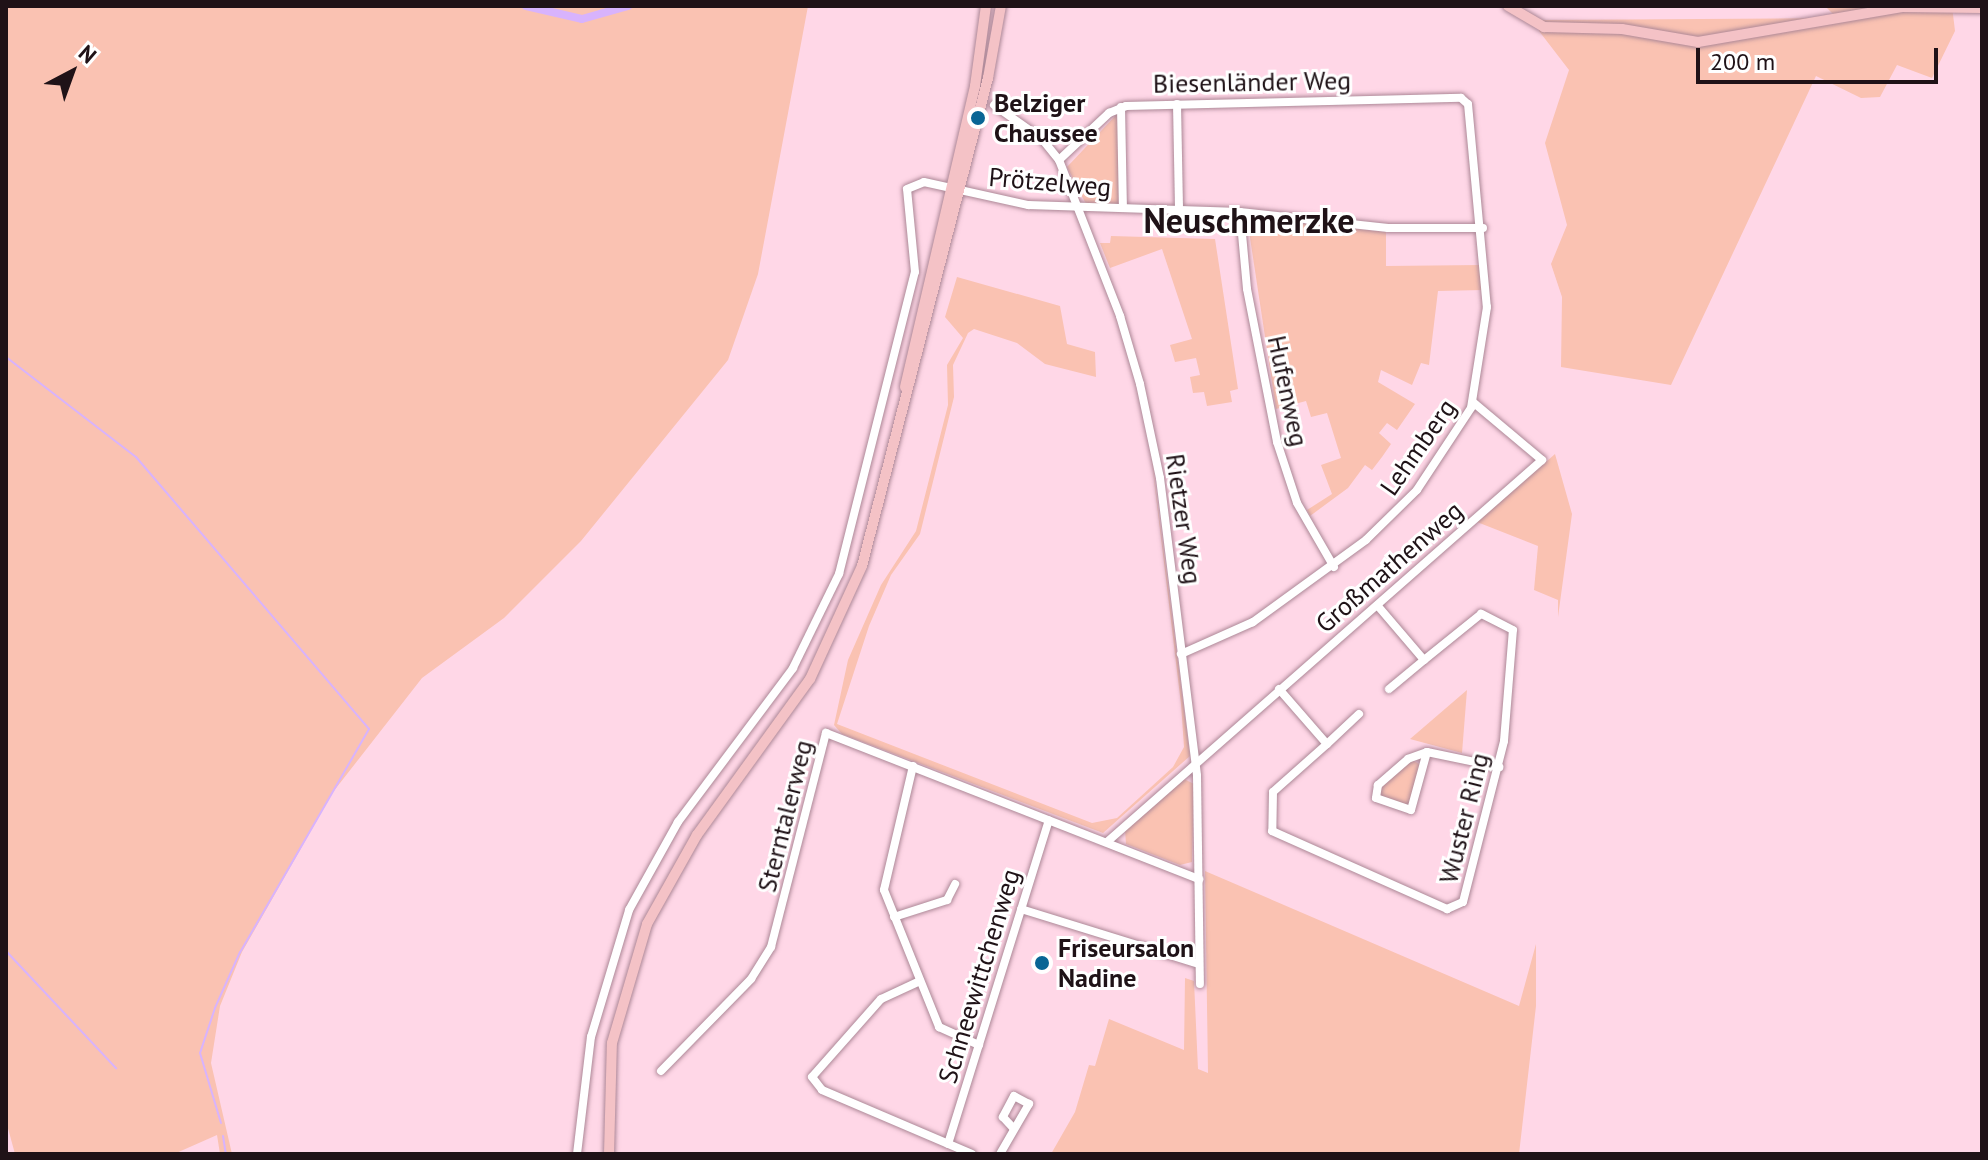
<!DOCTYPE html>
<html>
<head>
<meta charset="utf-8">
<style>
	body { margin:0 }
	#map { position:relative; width:1988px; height:1160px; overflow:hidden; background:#ffd7e7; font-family:"PT Sans",sans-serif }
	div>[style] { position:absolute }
	.green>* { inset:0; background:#fac2b2 }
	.stream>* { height:2px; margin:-1px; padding:0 1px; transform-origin:1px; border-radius:1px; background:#d8b3fd }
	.canal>* { height:8px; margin:-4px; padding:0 4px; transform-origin:4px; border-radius:4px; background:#d8b3fd }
	.roads { filter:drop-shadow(0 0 2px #ad8897) drop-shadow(0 0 2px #ad8897) }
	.minor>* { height:8px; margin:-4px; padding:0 4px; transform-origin:4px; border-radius:4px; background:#fff }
	.major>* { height:10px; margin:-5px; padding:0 5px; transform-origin:5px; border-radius:5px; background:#f4c2c6 }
	.dots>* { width:22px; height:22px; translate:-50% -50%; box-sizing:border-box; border:4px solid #fff; border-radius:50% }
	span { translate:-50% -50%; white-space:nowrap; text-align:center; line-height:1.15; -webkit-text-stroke:6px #fff; paint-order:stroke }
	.street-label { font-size:26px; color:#1f1217 }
	.poi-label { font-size:26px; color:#1f1217; font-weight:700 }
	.left { translate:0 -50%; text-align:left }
	.district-label { font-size:34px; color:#1f1217; font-weight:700 }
	.frame { position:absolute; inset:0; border:8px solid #1f1217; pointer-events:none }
	.north { position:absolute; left:32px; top:32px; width:80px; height:80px; -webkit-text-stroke:6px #fff; paint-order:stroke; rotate:41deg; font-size:22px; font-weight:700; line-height:32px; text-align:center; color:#1f1217 }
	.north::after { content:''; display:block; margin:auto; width:28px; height:36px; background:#1f1217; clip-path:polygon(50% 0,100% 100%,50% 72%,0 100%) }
	.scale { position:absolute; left:1696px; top:48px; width:242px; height:36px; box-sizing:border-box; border:4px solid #1f1217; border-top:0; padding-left:10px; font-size:24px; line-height:28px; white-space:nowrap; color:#1f1217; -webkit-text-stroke:6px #fff; paint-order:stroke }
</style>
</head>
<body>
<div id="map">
	<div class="green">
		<i style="clip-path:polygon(6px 6px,808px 6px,758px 274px,728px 360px,581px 541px,504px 618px,422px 678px,333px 792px,242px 952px,220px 1006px,211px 1063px,232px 1154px,220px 1154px,217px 1135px,174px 1154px,15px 1154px,6px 1121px)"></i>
		<i style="clip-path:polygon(1825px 6px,1952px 6px,1955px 31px,1932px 78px,1897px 65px,1880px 97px,1861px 98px,1816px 76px,1671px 385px,1561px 367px,1562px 297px,1551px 264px,1567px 225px,1545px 143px,1569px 70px,1539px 31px,1542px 20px,1837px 18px)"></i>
		<i style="clip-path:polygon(1118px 113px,1121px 206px,1086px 204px,1067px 167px)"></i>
		<i style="clip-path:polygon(1247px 218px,1386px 232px,1386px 266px,1481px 265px,1482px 290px,1438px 291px,1429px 365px,1421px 363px,1412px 385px,1381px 370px,1378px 382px,1415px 404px,1397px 430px,1387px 423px,1379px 433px,1391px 444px,1382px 457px,1372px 470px,1365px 465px,1348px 488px,1310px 516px,1307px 510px,1332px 494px,1321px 465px,1341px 458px,1327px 413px,1311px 417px,1306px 401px,1276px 409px)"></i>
		<i style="clip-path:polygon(1111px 236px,1215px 239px,1238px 389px,1230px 391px,1232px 402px,1207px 406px,1204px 392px,1193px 393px,1190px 377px,1200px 375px,1196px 358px,1175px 362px,1170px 345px,1192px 339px,1162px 249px,1110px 268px,1100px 243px,1110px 243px)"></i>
		<i style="clip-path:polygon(957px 277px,1060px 306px,1067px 344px,1095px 352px,1096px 377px,1045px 364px,1017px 343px,974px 329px,968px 333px,953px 365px,954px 397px,920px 534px,891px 575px,869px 626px,837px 724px,1092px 823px,1117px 818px,1173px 767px,1184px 747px,1181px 704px,1149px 438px,1190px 756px,1103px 833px,842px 734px,834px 725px,848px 660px,881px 585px,916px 531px,948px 405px,947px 365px,963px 338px,945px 317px)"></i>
		<i style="clip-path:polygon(1555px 454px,1572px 514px,1558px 617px,1558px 600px,1534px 590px,1538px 546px,1477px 522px)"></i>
		<i style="clip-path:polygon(1467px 690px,1462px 753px,1410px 739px)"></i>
		<i style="clip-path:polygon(1412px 760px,1421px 765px,1409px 807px,1380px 798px,1379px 788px)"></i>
		<i style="clip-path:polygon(1184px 779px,1194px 784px,1192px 862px,1180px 865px,1126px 844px,1125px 830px)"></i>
		<i style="clip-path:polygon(1205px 871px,1519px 1006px,1536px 944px,1536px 1006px,1519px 1154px,1051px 1154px,1075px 1112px,1089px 1065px,1095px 1066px,1109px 1019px,1184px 1050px,1185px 978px,1194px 981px,1198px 1069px,1208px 1073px)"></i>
	</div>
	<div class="stream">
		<i style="left:6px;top:357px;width:164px;rotate:37.6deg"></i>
		<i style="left:136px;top:457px;width:358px;rotate:49.4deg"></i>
		<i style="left:369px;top:729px;width:258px;rotate:120deg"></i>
		<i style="left:240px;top:952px;width:61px;rotate:114.1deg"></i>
		<i style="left:215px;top:1008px;width:47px;rotate:108.4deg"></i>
		<i style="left:200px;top:1053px;width:73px;rotate:73.3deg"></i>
		<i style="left:6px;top:951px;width:161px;rotate:46.8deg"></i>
		<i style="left:223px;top:1136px;width:18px;rotate:81deg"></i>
	</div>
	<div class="canal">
		<i style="left:526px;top:6px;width:57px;rotate:13.1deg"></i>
		<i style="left:582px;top:19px;width:48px;rotate:-15.8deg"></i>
	</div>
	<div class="roads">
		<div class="minor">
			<i style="left:1177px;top:104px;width:106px;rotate:88.9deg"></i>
			<i style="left:994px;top:105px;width:59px;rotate:35.3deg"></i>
			<i style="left:1042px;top:139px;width:27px;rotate:51deg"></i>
			<i style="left:1059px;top:160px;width:168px;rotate:68.6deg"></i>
			<i style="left:1120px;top:316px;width:71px;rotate:73.6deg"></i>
			<i style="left:1140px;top:384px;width:96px;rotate:78deg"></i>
			<i style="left:1160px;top:478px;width:300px;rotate:82.9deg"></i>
			<i style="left:1197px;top:776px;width:208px;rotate:89.2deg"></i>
			<i style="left:1121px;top:107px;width:101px;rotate:88.9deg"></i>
			<i style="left:1059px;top:160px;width:69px;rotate:-43.2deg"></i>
			<i style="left:1109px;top:113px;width:18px;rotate:-22deg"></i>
			<i style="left:1126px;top:106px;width:335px;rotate:-1.4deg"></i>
			<i style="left:1461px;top:98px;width:9px;rotate:41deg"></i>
			<i style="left:1468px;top:104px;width:204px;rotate:84.7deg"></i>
			<i style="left:1487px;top:307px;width:102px;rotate:99deg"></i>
			<i style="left:1471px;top:408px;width:98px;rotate:123.4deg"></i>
			<i style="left:1417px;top:490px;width:71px;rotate:135.6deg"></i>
			<i style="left:1366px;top:540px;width:140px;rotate:144deg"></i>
			<i style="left:1253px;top:622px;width:79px;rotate:156deg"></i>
			<i style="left:1240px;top:212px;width:77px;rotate:84.8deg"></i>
			<i style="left:1247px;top:289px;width:156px;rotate:78.9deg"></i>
			<i style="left:1277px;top:442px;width:64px;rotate:71.8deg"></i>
			<i style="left:1297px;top:503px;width:74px;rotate:60deg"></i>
			<i style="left:1279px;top:689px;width:73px;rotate:48.9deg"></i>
			<i style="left:1327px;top:744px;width:44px;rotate:-43.2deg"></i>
			<i style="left:1389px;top:689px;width:45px;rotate:-39.6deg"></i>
			<i style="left:1327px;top:744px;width:72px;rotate:138.4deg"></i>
			<i style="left:1273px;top:792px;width:39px;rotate:91deg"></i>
			<i style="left:1272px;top:831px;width:192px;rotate:24deg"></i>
			<i style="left:1447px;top:909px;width:17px;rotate:-24deg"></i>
			<i style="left:1463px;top:902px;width:166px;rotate:-75.7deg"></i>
			<i style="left:1504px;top:741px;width:111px;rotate:-85.4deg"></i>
			<i style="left:1513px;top:630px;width:36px;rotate:-153deg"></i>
			<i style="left:1481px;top:614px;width:73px;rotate:141.1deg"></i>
			<i style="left:1424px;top:660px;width:72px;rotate:-130.5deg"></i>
			<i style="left:1427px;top:752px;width:20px;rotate:160deg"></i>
			<i style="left:1408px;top:759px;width:40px;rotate:139deg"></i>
			<i style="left:1378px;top:785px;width:13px;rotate:99deg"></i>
			<i style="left:1376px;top:798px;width:37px;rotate:19deg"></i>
			<i style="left:1411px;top:810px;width:60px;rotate:-74.6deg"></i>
			<i style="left:1427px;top:752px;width:74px;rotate:11.8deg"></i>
			<i style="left:913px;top:766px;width:127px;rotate:103.2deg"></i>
			<i style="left:884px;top:890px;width:148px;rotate:68.1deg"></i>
			<i style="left:939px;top:1027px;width:44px;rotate:24.2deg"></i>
			<i style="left:1107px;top:842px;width:579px;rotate:-41.29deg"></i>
			<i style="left:1542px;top:460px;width:90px;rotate:-140deg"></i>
			<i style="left:1021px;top:909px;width:186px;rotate:17.2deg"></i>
			<i style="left:894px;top:917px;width:56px;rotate:-17.8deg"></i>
			<i style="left:947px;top:900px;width:18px;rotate:-63deg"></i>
			<i style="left:920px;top:981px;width:43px;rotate:155.2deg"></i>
			<i style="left:881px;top:999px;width:104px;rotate:131.5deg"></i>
			<i style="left:812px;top:1077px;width:16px;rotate:52deg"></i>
			<i style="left:822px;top:1090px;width:163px;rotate:23.1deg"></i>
			<i style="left:661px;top:1071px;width:129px;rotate:-45.6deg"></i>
			<i style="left:751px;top:979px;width:38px;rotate:-58deg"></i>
			<i style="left:771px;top:947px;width:221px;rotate:-75.6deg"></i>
			<i style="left:826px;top:733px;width:401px;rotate:21.4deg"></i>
			<i style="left:948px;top:1144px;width:339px;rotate:-72.7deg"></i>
			<i style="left:577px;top:1154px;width:118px;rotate:-83.2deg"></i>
			<i style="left:591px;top:1037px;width:133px;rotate:-73.3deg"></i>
			<i style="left:629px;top:910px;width:101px;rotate:-60.9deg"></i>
			<i style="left:678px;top:822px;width:192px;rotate:-53.2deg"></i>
			<i style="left:793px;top:668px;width:105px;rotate:-63.9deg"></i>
			<i style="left:839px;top:574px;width:311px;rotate:-75.9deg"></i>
			<i style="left:915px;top:272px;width:83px;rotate:-95.5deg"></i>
			<i style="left:907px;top:189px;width:18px;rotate:-22deg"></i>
			<i style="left:924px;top:182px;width:107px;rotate:12.5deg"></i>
			<i style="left:1028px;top:205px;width:212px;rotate:1.9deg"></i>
			<i style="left:1240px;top:212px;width:149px;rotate:6.2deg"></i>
			<i style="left:1388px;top:228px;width:95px"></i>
			<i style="left:1000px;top:1154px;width:58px;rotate:-59.9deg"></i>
			<i style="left:1029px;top:1104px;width:17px;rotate:-152deg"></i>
			<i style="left:1014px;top:1096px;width:24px;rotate:118deg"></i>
			<i style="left:1003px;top:1117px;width:16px;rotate:47deg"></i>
		</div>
		<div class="major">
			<i style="left:1508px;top:6px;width:42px;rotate:30.3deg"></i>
			<i style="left:1544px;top:27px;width:78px;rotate:1.5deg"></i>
			<i style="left:1622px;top:29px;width:77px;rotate:9.7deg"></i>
			<i style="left:1698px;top:42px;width:207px;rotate:-9.7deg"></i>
			<i style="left:1902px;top:7px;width:80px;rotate:0.7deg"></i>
			<i style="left:905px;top:387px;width:309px;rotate:-76.9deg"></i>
			<i style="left:975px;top:86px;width:81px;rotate:-82.2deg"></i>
			<i style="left:609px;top:1154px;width:111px;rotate:-88.5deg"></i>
			<i style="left:612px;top:1043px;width:124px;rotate:-73.6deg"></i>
			<i style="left:647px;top:924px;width:102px;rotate:-60.7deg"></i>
			<i style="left:697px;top:835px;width:193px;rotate:-54.1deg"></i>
			<i style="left:810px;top:679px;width:124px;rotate:-65.3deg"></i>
			<i style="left:862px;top:566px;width:504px;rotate:-75.52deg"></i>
			<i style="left:988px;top:78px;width:73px;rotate:-79.8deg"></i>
		</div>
	</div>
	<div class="dots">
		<i style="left:978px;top:118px;background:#096595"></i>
		<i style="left:1042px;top:963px;background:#096595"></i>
	</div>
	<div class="street-label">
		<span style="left:1252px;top:82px;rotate:-1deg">Biesenländer Weg</span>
		<span style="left:1050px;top:182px;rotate:5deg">Prötzelweg</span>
		<span style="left:1288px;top:391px;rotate:78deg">Hufenweg</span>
		<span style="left:1418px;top:447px;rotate:-55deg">Lehmberg</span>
		<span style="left:1184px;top:519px;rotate:82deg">Rietzer Weg</span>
		<span style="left:1389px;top:567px;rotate:-41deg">Großmathenweg</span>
		<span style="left:785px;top:816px;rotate:-76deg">Sterntalerweg</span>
		<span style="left:1464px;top:818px;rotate:-76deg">Wuster Ring</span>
		<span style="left:979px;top:976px;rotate:-73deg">Schneewittchenweg</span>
	</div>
	<div class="poi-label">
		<span class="left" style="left:994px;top:118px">Belziger<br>Chaussee</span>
		<span class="left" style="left:1058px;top:963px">Friseursalon<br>Nadine</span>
	</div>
	<div class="district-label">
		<span style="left:1249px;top:221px">Neuschmerzke</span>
	</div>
	<div class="frame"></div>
	<div class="north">N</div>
	<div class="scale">200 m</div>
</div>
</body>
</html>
